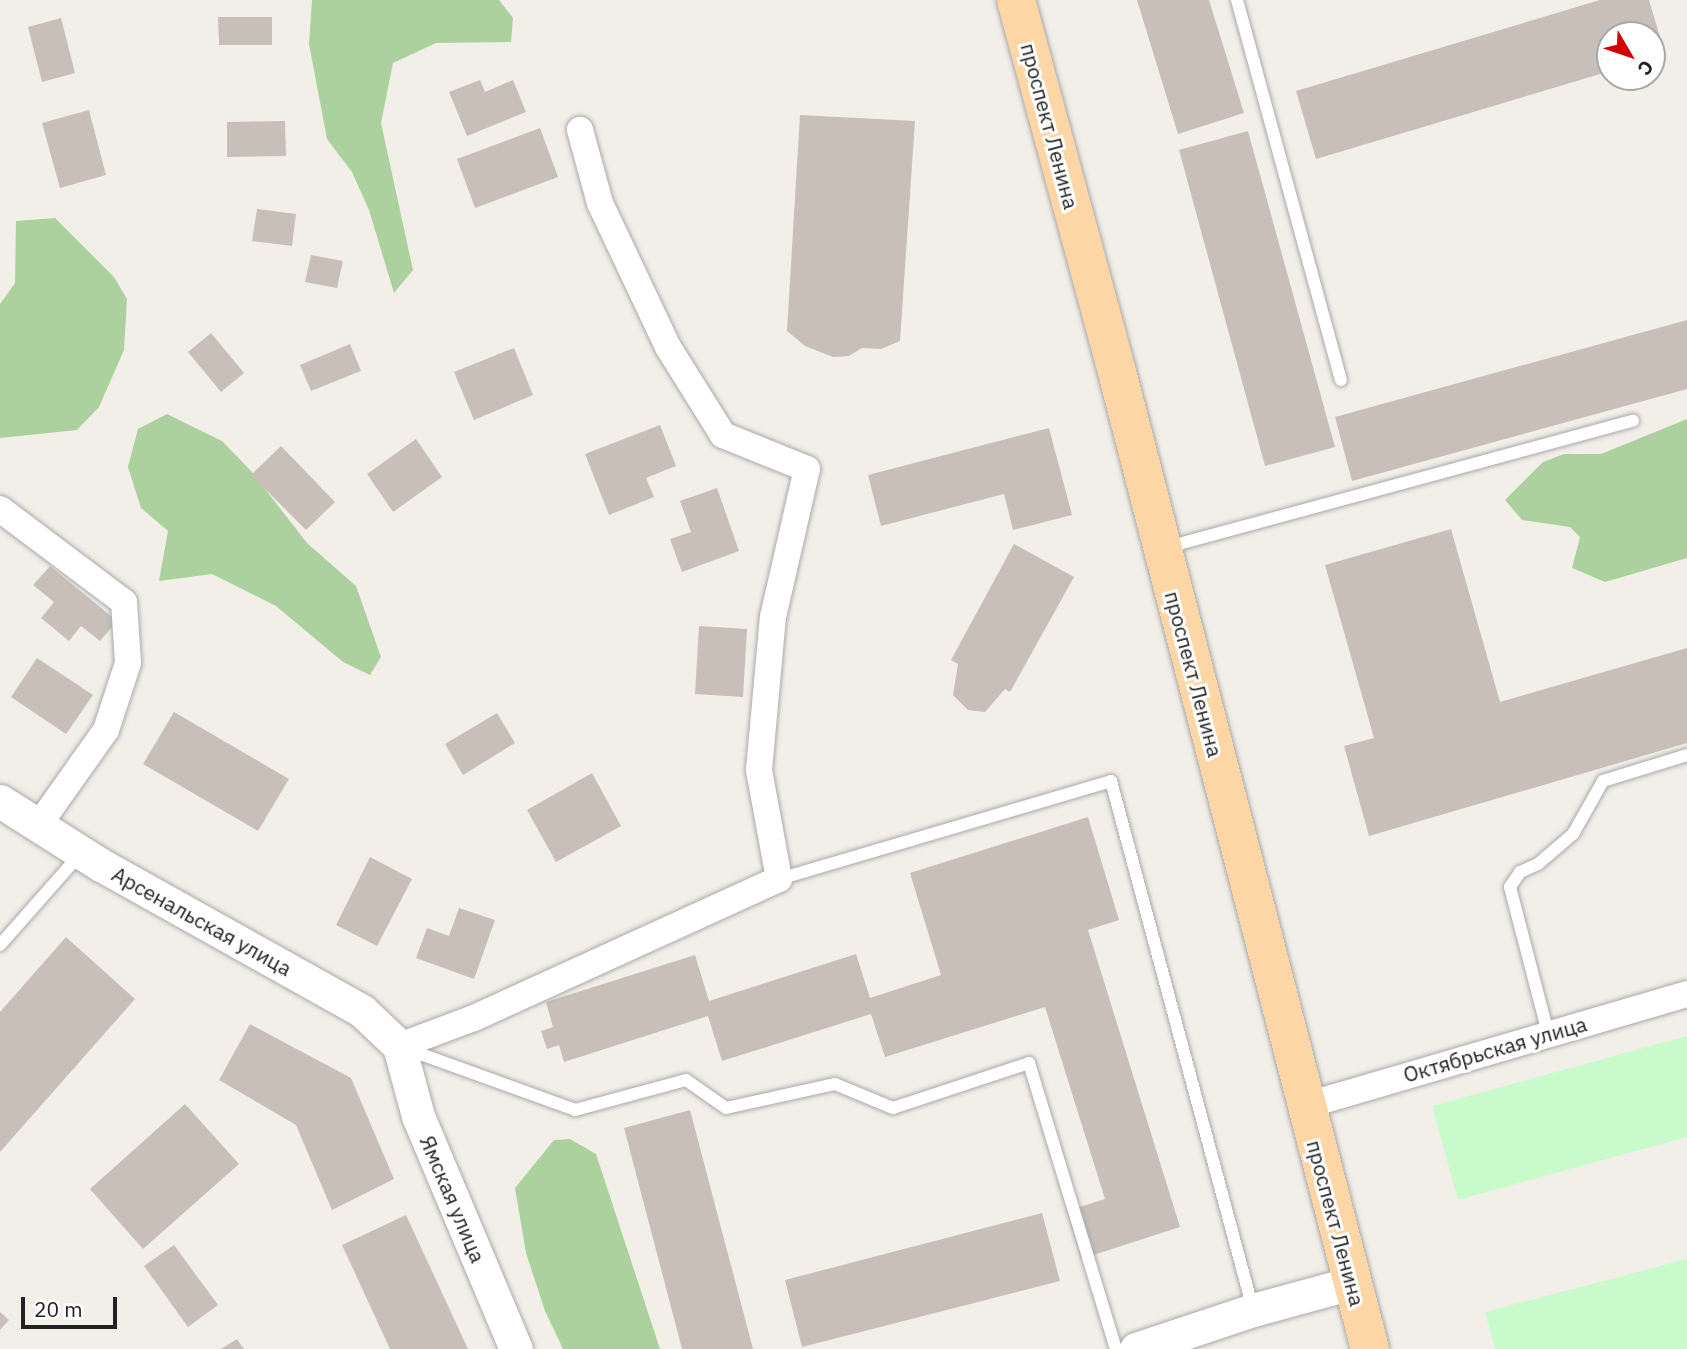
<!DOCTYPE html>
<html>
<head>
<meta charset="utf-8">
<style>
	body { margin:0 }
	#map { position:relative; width:1687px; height:1349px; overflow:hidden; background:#f2efe9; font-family:"IBM Plex Sans",sans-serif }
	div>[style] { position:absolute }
	.forest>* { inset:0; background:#add19e }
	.park>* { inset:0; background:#c8facc }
	.building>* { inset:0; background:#c7bfb8 }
	.roads { filter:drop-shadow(0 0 2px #a9a9a9) drop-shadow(0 0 2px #a9a9a9) }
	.service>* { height:12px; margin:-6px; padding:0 6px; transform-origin:6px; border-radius:6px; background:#fff }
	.minor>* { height:26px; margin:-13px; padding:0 13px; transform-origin:13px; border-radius:13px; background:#fff }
	.tertiary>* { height:33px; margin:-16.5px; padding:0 16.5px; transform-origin:16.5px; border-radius:16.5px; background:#fff }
	.primary>* { height:38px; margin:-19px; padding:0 19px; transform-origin:19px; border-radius:19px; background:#fcd6a4 }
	span { translate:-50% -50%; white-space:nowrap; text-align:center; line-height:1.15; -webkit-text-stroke:6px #fff; paint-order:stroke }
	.street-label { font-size:21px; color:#222 }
	.north { position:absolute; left:1596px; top:21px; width:70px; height:70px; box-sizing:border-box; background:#fff; border:2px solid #a7a7a7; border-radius:50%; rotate:129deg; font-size:19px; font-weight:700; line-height:28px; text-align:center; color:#222 }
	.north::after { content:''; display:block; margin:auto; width:24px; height:32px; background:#d40000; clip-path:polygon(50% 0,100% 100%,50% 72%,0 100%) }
	.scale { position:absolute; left:21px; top:1297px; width:96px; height:32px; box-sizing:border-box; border:4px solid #222; border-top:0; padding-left:9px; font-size:21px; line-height:24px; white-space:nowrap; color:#222; -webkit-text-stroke:5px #fff; paint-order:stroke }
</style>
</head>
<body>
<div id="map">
	<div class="forest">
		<i style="clip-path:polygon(312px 0,499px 0,513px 18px,511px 42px,436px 43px,393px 63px,381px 123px,413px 270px,394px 293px,369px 210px,352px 172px,327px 139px,309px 44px)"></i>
		<i style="clip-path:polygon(55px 218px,114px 277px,127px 299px,124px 350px,99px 407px,77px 430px,0 438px,0 304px,15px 283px,16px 221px)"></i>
		<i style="clip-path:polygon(167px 414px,222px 441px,251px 471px,307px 543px,356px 586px,381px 657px,370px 675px,343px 662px,276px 606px,212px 574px,159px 581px,168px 531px,141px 508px,128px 467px,138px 429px)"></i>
		<i style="clip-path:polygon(1687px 419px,1687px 558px,1605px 582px,1572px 568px,1580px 537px,1570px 527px,1522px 520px,1505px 500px,1543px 462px,1564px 454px,1601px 454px)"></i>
		<i style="clip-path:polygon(570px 1139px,596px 1154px,660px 1349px,563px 1349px,545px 1311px,526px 1253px,515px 1188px,554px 1140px)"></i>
	</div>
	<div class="park">
		<i style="clip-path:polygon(1687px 1036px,1687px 1137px,1458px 1200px,1432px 1106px)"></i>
		<i style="clip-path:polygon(1687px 1259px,1687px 1349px,1495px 1349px,1485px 1312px)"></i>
	</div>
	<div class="building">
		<i style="clip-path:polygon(1137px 0,1209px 0,1244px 113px,1178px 134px)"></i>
		<i style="clip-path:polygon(1600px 0,1649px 0,1665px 54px,1652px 58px,1652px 35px,1610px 35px,1610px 71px,1316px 159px,1296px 91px)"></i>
		<i style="clip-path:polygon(218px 17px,272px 17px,272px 45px,219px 45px)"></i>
		<i style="clip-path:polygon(61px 18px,75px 73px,42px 82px,28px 27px)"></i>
		<i style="clip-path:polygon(480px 80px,485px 92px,513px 80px,526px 112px,467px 136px,449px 92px)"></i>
		<i style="clip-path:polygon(89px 110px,106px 175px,60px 188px,42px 123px)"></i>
		<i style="clip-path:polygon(800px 115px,915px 121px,900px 341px,881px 349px,862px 348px,849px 356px,833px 357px,805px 346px,787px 331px)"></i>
		<i style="clip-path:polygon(285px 121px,286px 156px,227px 157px,227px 122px)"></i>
		<i style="clip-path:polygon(540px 128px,558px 177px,475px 208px,457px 159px)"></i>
		<i style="clip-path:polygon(1248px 131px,1335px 447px,1265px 466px,1179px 150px)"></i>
		<i style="clip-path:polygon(257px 209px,296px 214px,292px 246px,252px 241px)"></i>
		<i style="clip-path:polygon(311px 255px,343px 261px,337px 288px,305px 282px)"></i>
		<i style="clip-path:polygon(1687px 320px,1687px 389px,1352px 481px,1335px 417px)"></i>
		<i style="clip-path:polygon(211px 333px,244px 373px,221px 392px,188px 352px)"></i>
		<i style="clip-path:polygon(350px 344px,361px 371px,311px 391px,300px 365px)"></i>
		<i style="clip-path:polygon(514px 348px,533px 395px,474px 420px,454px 372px)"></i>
		<i style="clip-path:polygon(660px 425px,676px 466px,646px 478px,654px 497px,609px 515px,585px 454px)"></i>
		<i style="clip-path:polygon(1049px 428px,1072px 515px,1013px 530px,1004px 494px,881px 526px,868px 475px)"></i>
		<i style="clip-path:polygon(416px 439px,442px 477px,393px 512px,367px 474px)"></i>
		<i style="clip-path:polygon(281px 446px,335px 502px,306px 530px,251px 475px)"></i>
		<i style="clip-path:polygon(717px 488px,739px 551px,682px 572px,670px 539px,691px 532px,680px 501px)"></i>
		<i style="clip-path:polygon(1451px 529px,1500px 702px,1687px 648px,1687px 743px,1369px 836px,1344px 746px,1374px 738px,1325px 565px)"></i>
		<i style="clip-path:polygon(1014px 544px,1074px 577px,1010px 692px,1005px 689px,985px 712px,968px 710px,953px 695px,958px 664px,951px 660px)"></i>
		<i style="clip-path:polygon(50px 566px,117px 621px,100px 641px,81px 626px,69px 641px,41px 618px,54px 602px,33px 585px)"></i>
		<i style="clip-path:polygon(699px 626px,747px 629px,743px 697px,695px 694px)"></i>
		<i style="clip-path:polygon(37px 658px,93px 695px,66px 734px,11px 697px)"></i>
		<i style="clip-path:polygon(174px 712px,289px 779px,258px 831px,143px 764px)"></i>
		<i style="clip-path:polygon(497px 713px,515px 743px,463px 775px,445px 744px)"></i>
		<i style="clip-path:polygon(592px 773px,621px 826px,556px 862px,527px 810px)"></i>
		<i style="clip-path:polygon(1088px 817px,1119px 920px,1088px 930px,1180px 1227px,1081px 1259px,1067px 1211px,1105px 1199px,1045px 1007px,885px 1057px,871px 1014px,722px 1061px,708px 1016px,564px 1062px,559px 1045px,547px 1049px,541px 1031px,553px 1027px,546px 1002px,695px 955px,709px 1001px,856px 954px,870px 998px,941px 975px,910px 873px)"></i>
		<i style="clip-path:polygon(370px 857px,412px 879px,377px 946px,336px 925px)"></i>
		<i style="clip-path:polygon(459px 908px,495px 920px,474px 979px,416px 958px,427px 928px,449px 936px)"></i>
		<i style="clip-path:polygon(66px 937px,135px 999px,0 1152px,0 1012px)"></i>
		<i style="clip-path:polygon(250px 1024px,351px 1078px,394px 1179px,332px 1210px,296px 1125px,219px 1080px)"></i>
		<i style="clip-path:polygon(185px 1104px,239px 1164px,143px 1249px,90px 1189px)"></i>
		<i style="clip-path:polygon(690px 1110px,753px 1349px,682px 1349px,624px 1128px)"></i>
		<i style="clip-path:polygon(1042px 1213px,1060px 1281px,802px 1347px,785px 1280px)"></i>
		<i style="clip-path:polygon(406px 1215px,468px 1349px,390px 1349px,342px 1245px)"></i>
		<i style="clip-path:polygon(174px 1245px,218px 1305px,188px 1327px,144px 1266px)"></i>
		<i style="clip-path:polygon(0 1312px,9px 1320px,0 1330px)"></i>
		<i style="clip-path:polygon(237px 1339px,244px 1349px,221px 1349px)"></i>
	</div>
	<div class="roads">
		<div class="service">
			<i style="left:1237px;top:0;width:394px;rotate:74.7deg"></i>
			<i style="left:1168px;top:547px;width:482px;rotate:-15.2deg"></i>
			<i style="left:779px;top:879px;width:346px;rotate:-16.4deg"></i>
			<i style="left:1111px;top:781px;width:547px;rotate:74.95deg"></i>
			<i style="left:0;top:945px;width:123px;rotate:-48.6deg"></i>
			<i style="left:1548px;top:1033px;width:151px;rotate:-104.6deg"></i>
			<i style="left:1510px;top:887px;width:18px;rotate:-56deg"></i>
			<i style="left:1520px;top:872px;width:20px;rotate:-24deg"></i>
			<i style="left:1538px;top:864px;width:46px;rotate:-40.6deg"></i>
			<i style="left:1573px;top:834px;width:61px;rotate:-60.5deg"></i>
			<i style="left:1603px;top:781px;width:88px;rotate:-17.2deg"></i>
			<i style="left:404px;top:1048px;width:182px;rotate:19.9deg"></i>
			<i style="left:575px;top:1110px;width:115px;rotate:-15.1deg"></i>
			<i style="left:686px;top:1080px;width:49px;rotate:35deg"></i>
			<i style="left:726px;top:1108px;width:112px;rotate:-12.4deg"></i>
			<i style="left:835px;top:1084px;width:63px;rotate:22.5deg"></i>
			<i style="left:893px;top:1108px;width:143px;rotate:-18.3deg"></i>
			<i style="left:1029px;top:1063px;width:299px;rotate:73.1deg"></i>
		</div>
		<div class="minor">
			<i style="left:0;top:509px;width:155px;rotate:36.9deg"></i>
			<i style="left:124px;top:602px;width:61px;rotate:86.2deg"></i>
			<i style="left:128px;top:663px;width:71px;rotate:108.2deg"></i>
			<i style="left:106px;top:730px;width:118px;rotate:125.3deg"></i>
			<i style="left:399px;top:1046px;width:80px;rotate:-20.5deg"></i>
			<i style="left:474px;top:1018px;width:335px;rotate:-24.5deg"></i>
			<i style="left:779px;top:879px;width:111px;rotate:-100.4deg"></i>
			<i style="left:759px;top:770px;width:154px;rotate:-84.8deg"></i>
			<i style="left:773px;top:617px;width:152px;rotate:-77.1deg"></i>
			<i style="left:807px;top:469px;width:91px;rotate:-158deg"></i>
			<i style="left:723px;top:435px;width:104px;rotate:-122deg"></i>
			<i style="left:668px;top:347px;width:159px;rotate:-115.3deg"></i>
			<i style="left:600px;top:203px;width:76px;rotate:-105.3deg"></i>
			<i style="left:1304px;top:1106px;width:399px;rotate:-16.3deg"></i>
		</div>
		<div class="tertiary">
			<i style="left:0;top:801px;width:120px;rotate:32.4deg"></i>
			<i style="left:101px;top:865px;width:299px;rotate:29.2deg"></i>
			<i style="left:362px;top:1011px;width:51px;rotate:43.4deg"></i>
			<i style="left:399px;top:1046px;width:73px;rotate:74.8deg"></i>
			<i style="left:418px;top:1116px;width:253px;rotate:67.2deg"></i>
			<i style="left:1136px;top:1349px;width:123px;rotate:-18.4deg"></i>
			<i style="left:1253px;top:1310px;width:103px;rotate:-15.3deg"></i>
		</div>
		<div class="primary">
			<i style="left:1016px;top:0;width:385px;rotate:74.8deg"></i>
			<i style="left:1117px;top:372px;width:1009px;rotate:75.48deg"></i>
		</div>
	</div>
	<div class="street-label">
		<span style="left:1050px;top:126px;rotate:75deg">проспект Ленина</span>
		<span style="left:1194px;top:674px;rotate:75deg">проспект Ленина</span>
		<span style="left:202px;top:921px;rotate:29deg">Арсенальская улица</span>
		<span style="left:1495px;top:1049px;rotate:-16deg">Октябрьская улица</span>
		<span style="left:453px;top:1199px;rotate:67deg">Ямская улица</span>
		<span style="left:1336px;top:1223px;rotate:75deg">проспект Ленина</span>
	</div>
	<div class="north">С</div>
	<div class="scale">20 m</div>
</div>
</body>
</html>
